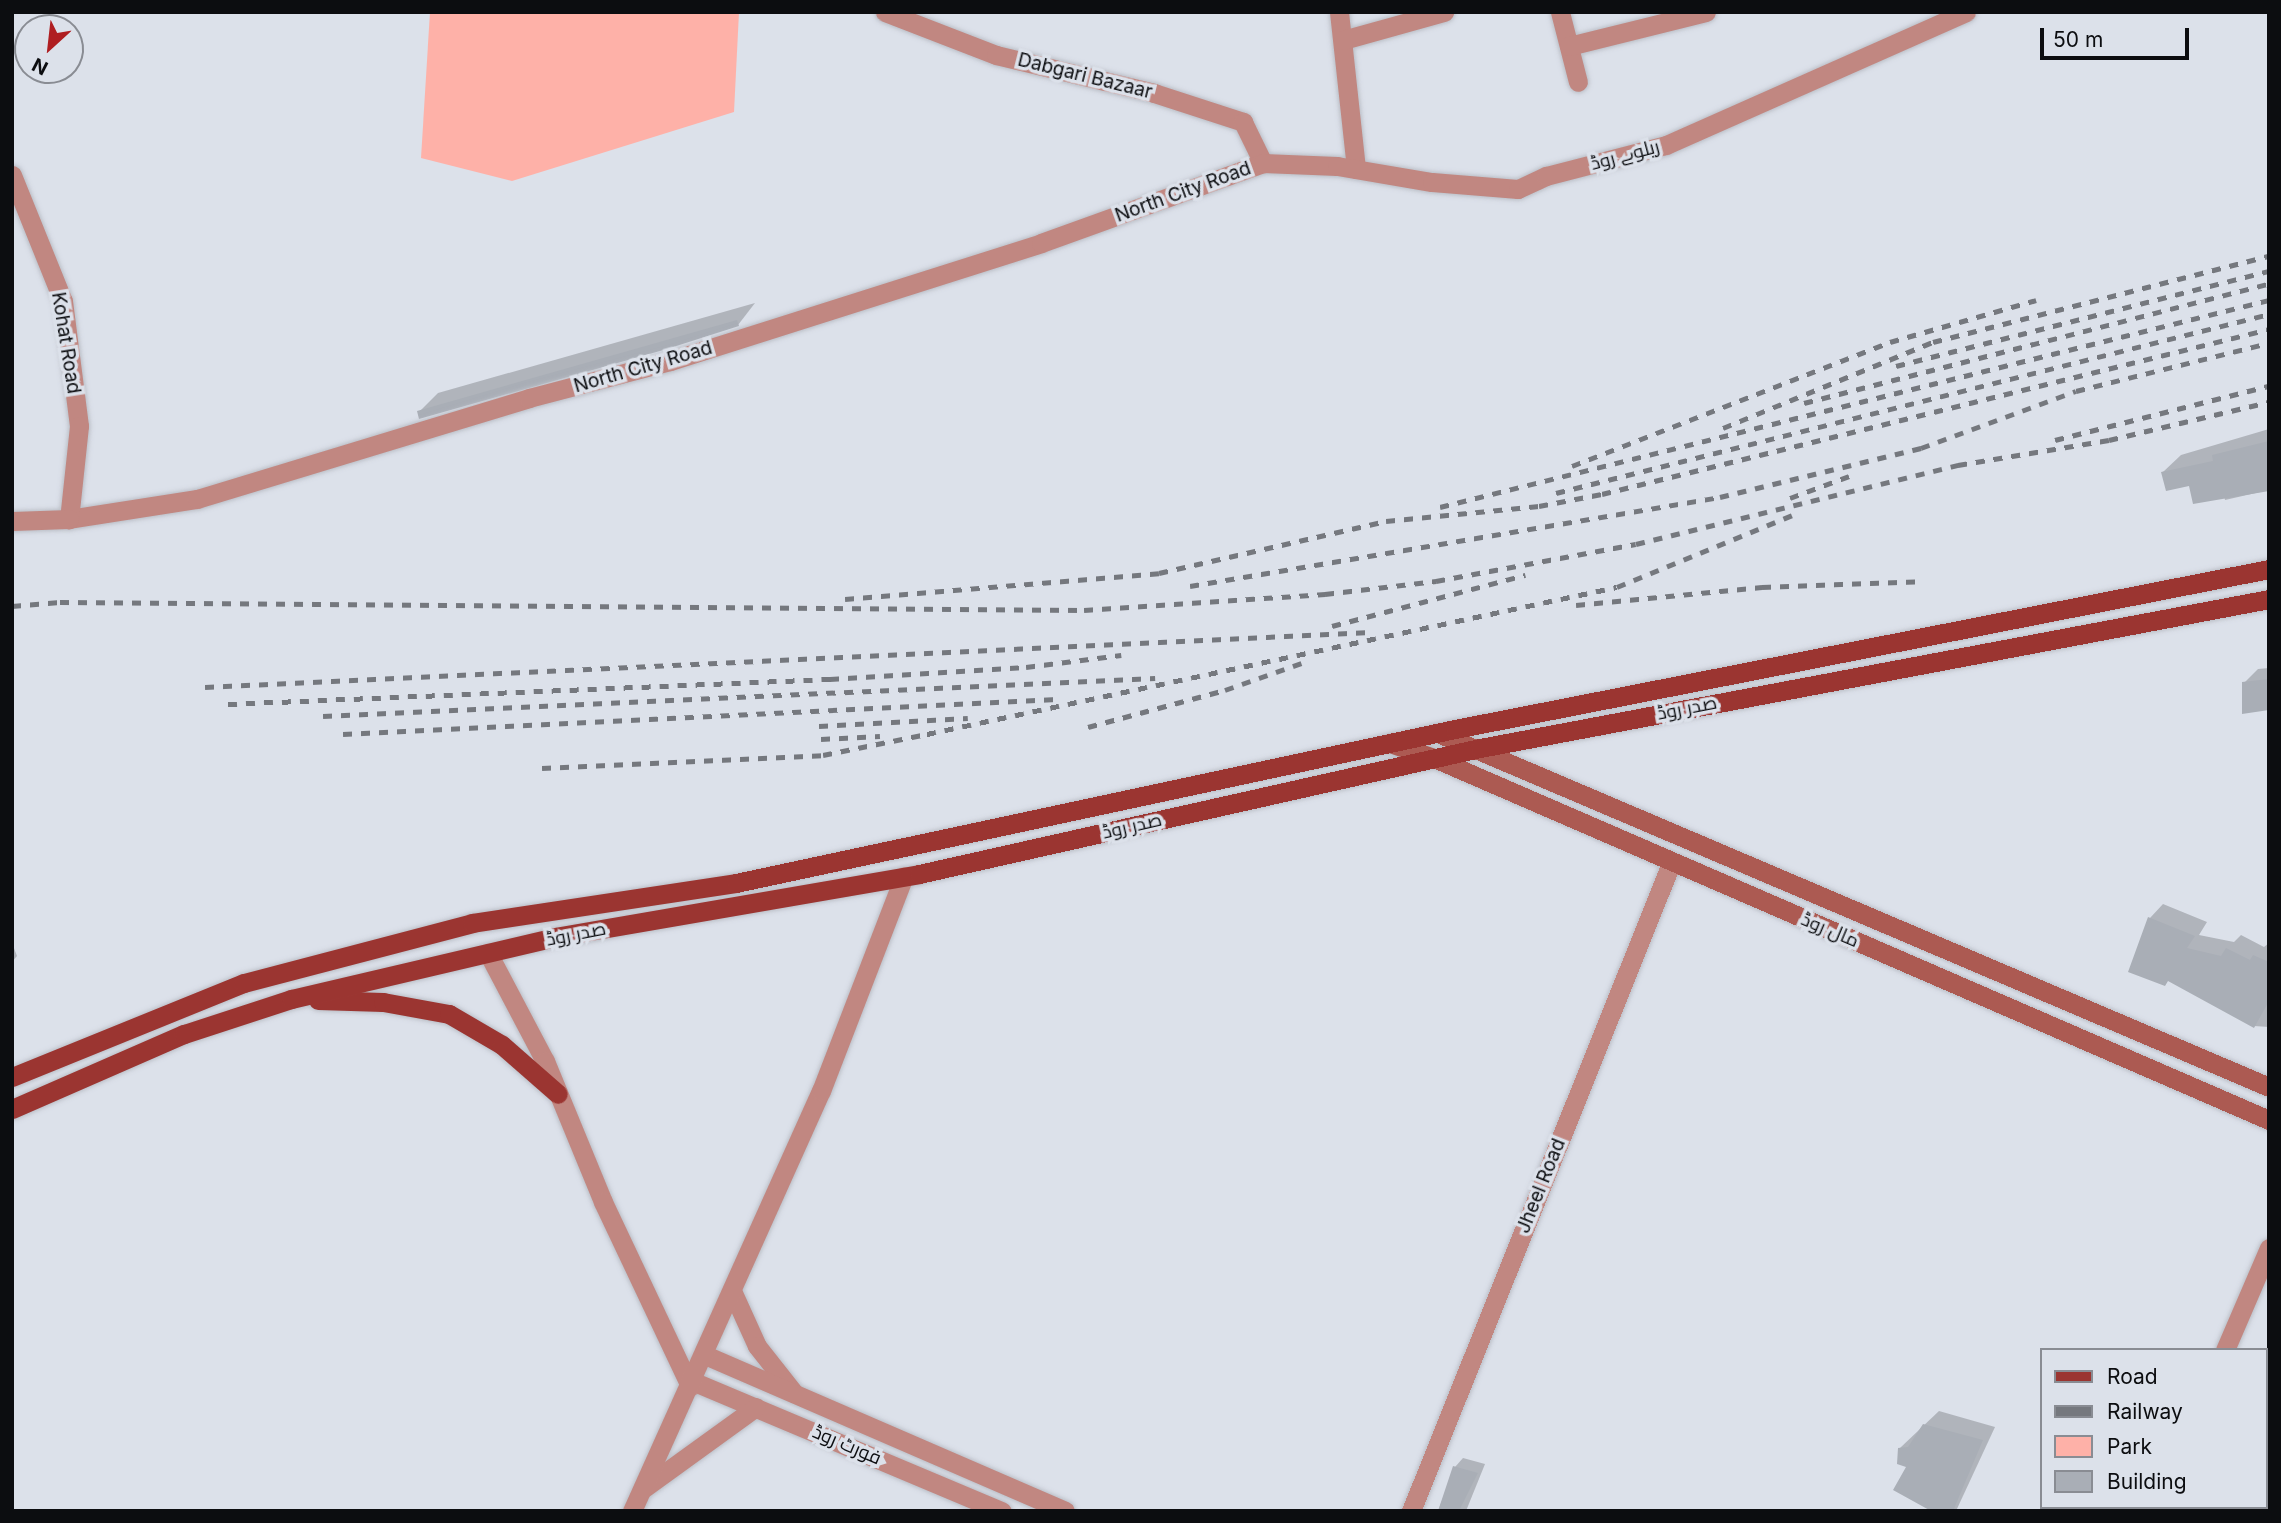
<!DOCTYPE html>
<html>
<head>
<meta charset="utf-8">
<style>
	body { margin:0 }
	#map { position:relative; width:2281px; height:1523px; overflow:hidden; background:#dce1ea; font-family:Inter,Cairo,sans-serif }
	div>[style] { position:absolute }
	.green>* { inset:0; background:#feb1a8 }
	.shadow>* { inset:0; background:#0003 }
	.building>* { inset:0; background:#a9aeb6 }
	.roads { filter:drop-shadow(0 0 2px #bbbfc7) drop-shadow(0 0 2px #bbbfc7) }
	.minor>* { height:19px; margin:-9.5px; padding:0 9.5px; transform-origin:9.5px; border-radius:9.5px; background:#c18781 }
	.tertiary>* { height:19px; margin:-9.5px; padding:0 9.5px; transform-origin:9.5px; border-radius:9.5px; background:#c18781 }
	.secondary>* { height:19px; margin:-9.5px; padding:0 9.5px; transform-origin:9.5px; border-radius:9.5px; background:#ac5a52 }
	.primary>* { height:19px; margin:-9.5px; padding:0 9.5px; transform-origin:9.5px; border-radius:9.5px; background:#9b3531 }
	.rail>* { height:5px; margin-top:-2.5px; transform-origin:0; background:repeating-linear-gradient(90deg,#75787e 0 9px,transparent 0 18px) }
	span { translate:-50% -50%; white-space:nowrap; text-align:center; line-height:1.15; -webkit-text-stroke:7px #dce1ea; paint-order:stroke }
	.street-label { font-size:19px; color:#0c0d10 }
	.frame { position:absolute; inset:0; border:14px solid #0c0d10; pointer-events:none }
	.legend { position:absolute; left:2040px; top:1348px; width:228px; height:161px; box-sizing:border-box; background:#dce1ea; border:2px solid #898c93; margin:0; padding:9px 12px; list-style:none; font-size:21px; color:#0c0d10 }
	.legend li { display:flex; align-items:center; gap:14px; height:35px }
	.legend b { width:35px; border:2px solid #898c93 }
	.north { position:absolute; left:14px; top:14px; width:70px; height:70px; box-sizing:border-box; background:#dce1ea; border:2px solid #898c93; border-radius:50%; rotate:207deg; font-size:19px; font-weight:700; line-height:28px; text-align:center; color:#0c0d10 }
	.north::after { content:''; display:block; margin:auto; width:24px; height:32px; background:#af1e21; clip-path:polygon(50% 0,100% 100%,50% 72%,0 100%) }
	.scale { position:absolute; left:2040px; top:28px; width:149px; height:32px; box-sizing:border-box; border:4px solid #0c0d10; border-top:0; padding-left:9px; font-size:21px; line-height:24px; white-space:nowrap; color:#0c0d10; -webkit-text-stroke:5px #dce1ea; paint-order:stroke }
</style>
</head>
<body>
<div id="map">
	<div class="green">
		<i style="clip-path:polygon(430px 12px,739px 12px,734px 112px,512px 181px,421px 158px)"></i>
	</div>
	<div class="shadow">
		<i style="clip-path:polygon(755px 303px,738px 325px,419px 412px,438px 393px)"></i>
		<i style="clip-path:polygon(2269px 429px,2269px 490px,2225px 500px,2224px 495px,2163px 472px,2181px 455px)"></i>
		<i style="clip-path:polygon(2269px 668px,2269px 709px,2244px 683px,2258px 669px)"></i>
		<i style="clip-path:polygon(2163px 904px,2207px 922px,2199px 935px,2234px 942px,2241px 935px,2264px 947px,2269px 943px,2269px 1027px,2254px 1026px,2150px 918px)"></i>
		<i style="clip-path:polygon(12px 943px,17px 956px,12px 962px)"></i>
		<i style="clip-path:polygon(1939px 1411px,1995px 1427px,1956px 1511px,1935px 1511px,1900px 1448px)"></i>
		<i style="clip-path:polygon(1463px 1458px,1485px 1464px,1466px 1511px,1438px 1511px,1455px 1467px)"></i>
	</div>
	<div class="building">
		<i style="clip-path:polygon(737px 320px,739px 326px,667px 349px,419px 419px,417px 411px)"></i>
		<i style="clip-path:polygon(2269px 441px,2269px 491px,2193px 504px,2189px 486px,2166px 491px,2161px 472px,2213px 461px,2212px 455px)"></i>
		<i style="clip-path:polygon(2269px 679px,2269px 710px,2242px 714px,2242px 682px)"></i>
		<i style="clip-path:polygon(2148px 917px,2195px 936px,2187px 948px,2221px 956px,2226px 948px,2250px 960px,2253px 955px,2269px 962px,2269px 1001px,2254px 1028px,2168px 981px,2165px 986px,2128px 972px)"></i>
		<i style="clip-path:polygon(1923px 1424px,1983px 1440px,1953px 1511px,1931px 1511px,1893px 1490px,1906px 1467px,1897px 1464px,1898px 1448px,1908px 1447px)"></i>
		<i style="clip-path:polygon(1453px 1466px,1478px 1473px,1459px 1511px,1438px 1511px)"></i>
	</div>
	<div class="roads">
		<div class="minor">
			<i style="left:885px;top:12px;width:119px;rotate:21.2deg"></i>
			<i style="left:996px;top:55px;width:163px;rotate:13.5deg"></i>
			<i style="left:1154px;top:93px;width:94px;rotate:18deg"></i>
			<i style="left:1243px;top:122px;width:46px;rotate:64deg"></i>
			<i style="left:1339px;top:12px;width:158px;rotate:83.8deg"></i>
			<i style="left:1560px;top:12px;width:72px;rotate:75.6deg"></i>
			<i style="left:1343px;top:40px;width:105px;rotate:-15.5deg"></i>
			<i style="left:1569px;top:46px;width:141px;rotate:-13.9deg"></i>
			<i style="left:69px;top:519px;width:130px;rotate:-8.9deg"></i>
			<i style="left:197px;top:499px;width:347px;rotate:-16.9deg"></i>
			<i style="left:529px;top:398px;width:146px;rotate:-14.7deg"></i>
			<i style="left:670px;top:361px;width:389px;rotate:-17.6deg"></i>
			<i style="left:1041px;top:243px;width:236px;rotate:-19.8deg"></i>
			<i style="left:1263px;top:163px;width:74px;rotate:2.3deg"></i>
			<i style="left:1337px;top:166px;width:96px;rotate:9.6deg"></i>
			<i style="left:1432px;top:182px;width:86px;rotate:4.7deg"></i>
			<i style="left:1518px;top:189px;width:31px;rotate:-25deg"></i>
			<i style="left:1546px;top:176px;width:124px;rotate:-14.5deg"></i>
			<i style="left:1666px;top:145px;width:328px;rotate:-23.9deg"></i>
			<i style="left:488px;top:953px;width:122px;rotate:62.2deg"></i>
			<i style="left:545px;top:1061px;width:152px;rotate:67.6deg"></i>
			<i style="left:603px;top:1202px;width:204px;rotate:64.7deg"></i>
			<i style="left:2225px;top:1350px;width:111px;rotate:-66.7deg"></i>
			<i style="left:2265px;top:1432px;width:4px;rotate:14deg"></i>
			<i style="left:1411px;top:1511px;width:700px;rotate:-68.12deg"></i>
			<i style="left:2156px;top:1511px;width:4px;rotate:-76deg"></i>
		</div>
		<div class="tertiary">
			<i style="left:12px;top:175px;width:136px;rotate:68deg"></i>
			<i style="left:63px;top:301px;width:126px;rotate:82.7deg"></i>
			<i style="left:79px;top:426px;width:94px;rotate:96.1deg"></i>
			<i style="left:69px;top:519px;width:57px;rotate:178deg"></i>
			<i style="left:733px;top:1293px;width:58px;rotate:65.6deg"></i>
			<i style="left:757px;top:1346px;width:60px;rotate:51.8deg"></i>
			<i style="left:705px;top:1355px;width:392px;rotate:23.4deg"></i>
			<i style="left:692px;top:1381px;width:336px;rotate:22.8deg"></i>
			<i style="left:644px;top:1488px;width:138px;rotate:-35.9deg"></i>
			<i style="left:632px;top:1511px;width:461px;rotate:-65.8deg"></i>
			<i style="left:821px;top:1091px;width:230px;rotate:-68.9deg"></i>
		</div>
		<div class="secondary">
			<i style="left:1438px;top:733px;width:903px;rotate:23.07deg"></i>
			<i style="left:1390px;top:743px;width:46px;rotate:18.8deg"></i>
			<i style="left:1434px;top:758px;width:910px;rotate:23.44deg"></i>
		</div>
		<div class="primary">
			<i style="left:318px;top:1000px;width:65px;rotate:1.8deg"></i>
			<i style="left:383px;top:1002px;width:67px;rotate:10.3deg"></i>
			<i style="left:449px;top:1014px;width:61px;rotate:30.3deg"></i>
			<i style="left:502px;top:1045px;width:74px;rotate:41.2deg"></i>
			<i style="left:12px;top:1077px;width:250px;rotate:-22.1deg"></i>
			<i style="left:244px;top:983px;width:236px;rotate:-14.7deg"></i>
			<i style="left:472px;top:923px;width:267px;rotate:-8.6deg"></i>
			<i style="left:736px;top:883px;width:735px;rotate:-12.09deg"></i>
			<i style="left:1455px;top:729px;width:830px;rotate:-11.12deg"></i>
			<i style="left:12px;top:1109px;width:188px;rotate:-23.6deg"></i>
			<i style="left:184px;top:1034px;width:113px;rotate:-18.1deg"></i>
			<i style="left:291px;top:999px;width:271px;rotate:-13.2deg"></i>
			<i style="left:555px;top:937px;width:369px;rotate:-9.8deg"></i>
			<i style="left:919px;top:874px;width:575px;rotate:-12.66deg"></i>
			<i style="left:1480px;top:748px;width:803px;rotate:-10.69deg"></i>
		</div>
	</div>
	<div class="rail">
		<i style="left:1896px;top:366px;width:385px;rotate:-14.3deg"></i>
		<i style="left:1804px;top:403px;width:480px;rotate:-14.4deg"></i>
		<i style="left:1723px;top:428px;width:227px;rotate:-22.3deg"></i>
		<i style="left:1933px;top:342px;width:347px;rotate:-14.4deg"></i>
		<i style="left:2055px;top:440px;width:221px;rotate:-14.2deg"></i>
		<i style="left:1572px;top:466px;width:341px;rotate:-21.3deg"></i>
		<i style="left:1890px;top:342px;width:152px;rotate:-16deg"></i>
		<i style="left:1556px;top:493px;width:735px;rotate:-14.09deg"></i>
		<i style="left:1790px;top:498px;width:63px;rotate:-20.4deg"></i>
		<i style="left:1440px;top:507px;width:854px;rotate:-14.02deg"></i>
		<i style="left:1190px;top:586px;width:537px;rotate:-9.53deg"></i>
		<i style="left:1720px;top:497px;width:207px;rotate:-13.7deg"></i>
		<i style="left:1921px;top:448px;width:165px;rotate:-20.2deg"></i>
		<i style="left:2076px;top:391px;width:199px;rotate:-14deg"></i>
		<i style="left:845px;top:599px;width:315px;rotate:-4.7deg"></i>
		<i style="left:1159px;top:573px;width:233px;rotate:-12.9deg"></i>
		<i style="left:1386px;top:521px;width:154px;rotate:-5.6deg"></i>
		<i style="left:1539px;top:506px;width:64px;rotate:-10.8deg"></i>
		<i style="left:1602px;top:494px;width:687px;rotate:-13.89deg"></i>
		<i style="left:1576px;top:605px;width:187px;rotate:-5.5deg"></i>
		<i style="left:1762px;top:587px;width:160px;rotate:-2.1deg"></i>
		<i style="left:12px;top:606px;width:48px;rotate:-4.8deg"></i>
		<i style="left:60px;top:602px;width:1024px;rotate:0.45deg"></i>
		<i style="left:1084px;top:610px;width:242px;rotate:-3.8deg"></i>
		<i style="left:1325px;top:594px;width:112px;rotate:-6.7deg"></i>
		<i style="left:1436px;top:581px;width:203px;rotate:-10.5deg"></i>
		<i style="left:1636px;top:544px;width:332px;rotate:-13.8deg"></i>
		<i style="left:1958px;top:465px;width:153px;rotate:-9.4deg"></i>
		<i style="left:2109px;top:440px;width:164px;rotate:-13.4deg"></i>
		<i style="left:1332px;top:626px;width:200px;rotate:-14.8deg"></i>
		<i style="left:205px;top:687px;width:1167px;rotate:-2.7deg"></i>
		<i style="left:228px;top:704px;width:603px;rotate:-2.38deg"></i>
		<i style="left:830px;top:679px;width:196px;rotate:-3.5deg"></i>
		<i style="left:1026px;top:667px;width:96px;rotate:-7.2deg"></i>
		<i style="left:323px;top:716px;width:833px;rotate:-2.62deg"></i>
		<i style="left:819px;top:726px;width:149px;rotate:-3.1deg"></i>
		<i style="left:1088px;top:727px;width:142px;rotate:-15.1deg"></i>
		<i style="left:1225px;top:690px;width:90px;rotate:-19.4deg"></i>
		<i style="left:343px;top:734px;width:715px;rotate:-2.81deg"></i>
		<i style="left:821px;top:739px;width:59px;rotate:-2.9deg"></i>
		<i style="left:542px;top:768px;width:281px;rotate:-2.6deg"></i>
		<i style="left:823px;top:755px;width:106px;rotate:-11.4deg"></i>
		<i style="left:927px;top:734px;width:705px;rotate:-12.03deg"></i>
		<i style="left:1617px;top:587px;width:198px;rotate:-22.3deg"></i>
	</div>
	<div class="street-label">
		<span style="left:1085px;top:76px;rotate:14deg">Dabgari Bazaar</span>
		<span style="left:1625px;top:155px;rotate:-15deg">ریلوے روڈ</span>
		<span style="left:1183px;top:192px;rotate:-20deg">North City Road</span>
		<span style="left:66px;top:343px;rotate:81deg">Kohat Road</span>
		<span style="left:643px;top:367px;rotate:-16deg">North City Road</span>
		<span style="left:1687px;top:708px;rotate:-11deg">صدر روڈ</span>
		<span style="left:1132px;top:826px;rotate:-13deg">صدر روڈ</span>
		<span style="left:1830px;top:930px;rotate:23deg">مال روڈ</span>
		<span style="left:576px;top:934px;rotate:-11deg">صدر روڈ</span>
		<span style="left:1541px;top:1186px;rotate:-68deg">Jheel Road</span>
		<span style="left:847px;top:1445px;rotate:23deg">فورٹ روڈ</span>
	</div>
	<div class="frame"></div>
	<ul class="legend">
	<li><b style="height:9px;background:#9b3531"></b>Road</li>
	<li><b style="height:9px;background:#75787e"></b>Railway</li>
	<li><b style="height:19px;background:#feb1a8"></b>Park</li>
	<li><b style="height:19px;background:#a9aeb6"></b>Building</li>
	</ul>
	<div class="north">N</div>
	<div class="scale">50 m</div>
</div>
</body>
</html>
